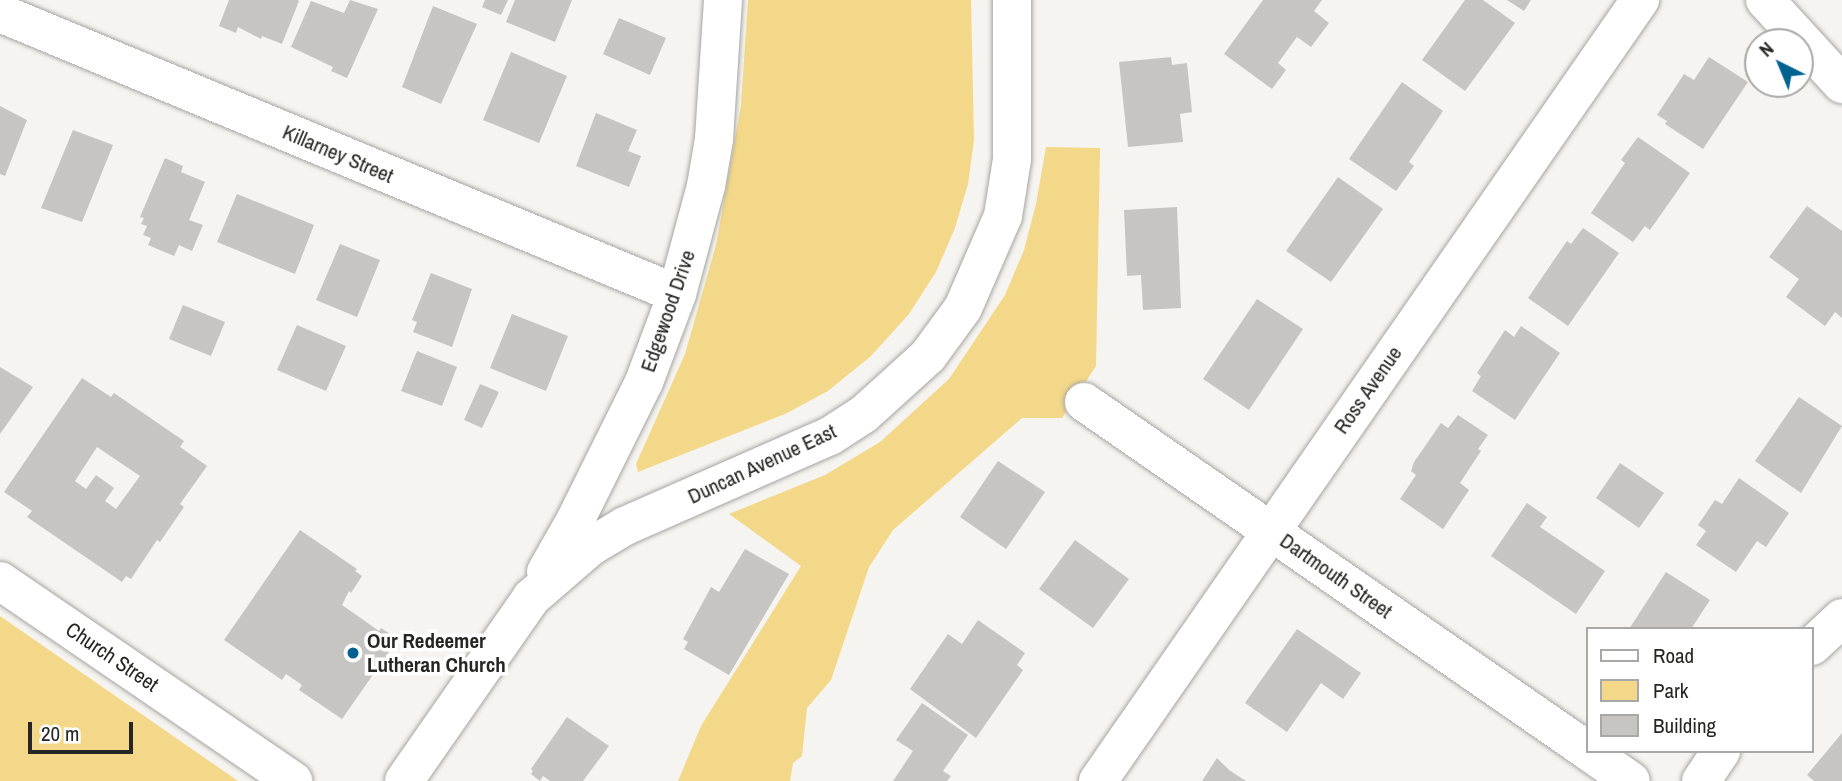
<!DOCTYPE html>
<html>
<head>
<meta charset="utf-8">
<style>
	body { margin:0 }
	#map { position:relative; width:1842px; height:781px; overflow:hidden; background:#f5f4f0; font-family:"Archivo Narrow",sans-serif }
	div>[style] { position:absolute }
	.green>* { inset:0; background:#f4d889 }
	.building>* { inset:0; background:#c6c5c2 }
	.roads { filter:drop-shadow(0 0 2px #a6a5a2) drop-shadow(0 0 2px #a6a5a2) }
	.minor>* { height:38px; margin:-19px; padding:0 19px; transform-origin:19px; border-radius:19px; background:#fff }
	.dots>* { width:19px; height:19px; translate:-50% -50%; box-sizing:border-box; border:4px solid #fff; border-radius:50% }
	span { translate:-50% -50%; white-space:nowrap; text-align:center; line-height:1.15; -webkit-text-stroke:7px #fff; paint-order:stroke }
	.street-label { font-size:21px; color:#262624 }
	.poi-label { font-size:21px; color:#262624; font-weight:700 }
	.left { translate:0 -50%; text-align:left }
	.legend { position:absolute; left:1586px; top:627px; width:228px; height:126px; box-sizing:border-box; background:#fff; border:2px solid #a8a8a7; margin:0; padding:9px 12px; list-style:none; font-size:21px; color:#262624 }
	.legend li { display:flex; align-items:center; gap:14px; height:35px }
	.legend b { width:35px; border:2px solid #a8a8a7 }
	.north { position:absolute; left:1744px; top:28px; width:70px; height:70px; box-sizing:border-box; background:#fff; border:2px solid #a8a8a7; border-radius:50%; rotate:317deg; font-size:19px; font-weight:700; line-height:28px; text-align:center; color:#262624 }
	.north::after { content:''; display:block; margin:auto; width:24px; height:32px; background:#016291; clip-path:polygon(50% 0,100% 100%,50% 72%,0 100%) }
	.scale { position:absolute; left:28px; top:722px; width:105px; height:32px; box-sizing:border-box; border:4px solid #262624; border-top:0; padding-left:9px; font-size:21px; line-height:24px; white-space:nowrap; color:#262624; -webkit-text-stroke:5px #fff; paint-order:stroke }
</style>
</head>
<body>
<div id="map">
	<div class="green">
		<i style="clip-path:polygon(748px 0,971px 0,974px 140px,968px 184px,955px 228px,936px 272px,909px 314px,871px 356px,828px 391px,785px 414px,638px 472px,636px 464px,685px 354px,716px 245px,741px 105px)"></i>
		<i style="clip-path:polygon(1046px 147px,1100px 148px,1096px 366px,1062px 418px,1022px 418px,893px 530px,869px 567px,831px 680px,807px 708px,802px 756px,793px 763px,790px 781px,678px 781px,701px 726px,801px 566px,729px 514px,825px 475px,880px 442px,949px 379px,1005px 295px,1024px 250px,1036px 204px)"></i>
		<i style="clip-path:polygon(0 616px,238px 781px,0 781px)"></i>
	</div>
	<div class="building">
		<i style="clip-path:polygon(229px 0,298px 0,299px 1px,282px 44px,262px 36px,261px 39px,238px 27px,236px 33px,219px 26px)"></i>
		<i style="clip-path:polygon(350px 0,378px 9px,347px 78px,331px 71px,333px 67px,291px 47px,311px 1px,344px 13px)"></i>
		<i style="clip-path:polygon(485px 0,508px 0,501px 15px,482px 7px)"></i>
		<i style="clip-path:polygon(515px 0,572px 0,555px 42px,506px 22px)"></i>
		<i style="clip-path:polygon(1263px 0,1322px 0,1314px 11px,1329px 23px,1311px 47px,1297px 37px,1278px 63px,1286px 70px,1272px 89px,1224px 54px)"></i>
		<i style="clip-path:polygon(1465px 0,1483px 0,1515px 23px,1465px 91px,1422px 60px)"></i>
		<i style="clip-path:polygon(1507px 0,1531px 0,1524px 11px)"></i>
		<i style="clip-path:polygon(433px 6px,477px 24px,441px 104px,402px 87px)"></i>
		<i style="clip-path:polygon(619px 18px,666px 38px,650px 75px,603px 54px)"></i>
		<i style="clip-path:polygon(511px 52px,567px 76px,539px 143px,483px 120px)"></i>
		<i style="clip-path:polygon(1171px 57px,1172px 65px,1187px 63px,1192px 112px,1180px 114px,1183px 142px,1128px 147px,1119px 62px)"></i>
		<i style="clip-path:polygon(1709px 57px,1748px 82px,1703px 149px,1665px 124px,1667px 121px,1657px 115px,1684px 74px,1694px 80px)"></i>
		<i style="clip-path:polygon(1402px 82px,1443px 111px,1409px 162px,1414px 166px,1396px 191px,1349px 159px)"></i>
		<i style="clip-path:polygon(0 106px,27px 120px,5px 176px,0 174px)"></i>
		<i style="clip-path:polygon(596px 113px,637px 130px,628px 151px,641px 156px,629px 187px,576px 166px)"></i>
		<i style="clip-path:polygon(73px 130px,113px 145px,82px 222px,41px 208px)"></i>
		<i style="clip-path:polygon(1638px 137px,1690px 173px,1650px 230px,1645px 226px,1633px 242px,1591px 213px,1625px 163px,1621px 160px)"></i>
		<i style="clip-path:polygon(165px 158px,183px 166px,181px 172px,205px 182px,189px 220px,203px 225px,192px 251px,179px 245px,174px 256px,148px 245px,151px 238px,143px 235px,147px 226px,141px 224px,144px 218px,140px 217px)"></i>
		<i style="clip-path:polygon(1338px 177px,1383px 209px,1331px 282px,1286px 251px)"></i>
		<i style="clip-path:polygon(237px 194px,314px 225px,295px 274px,217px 242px)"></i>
		<i style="clip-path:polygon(1807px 206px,1842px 231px,1842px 318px,1835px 312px,1825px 326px,1786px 297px,1799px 279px,1769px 257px)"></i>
		<i style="clip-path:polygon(1177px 207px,1181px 308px,1143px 310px,1141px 275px,1127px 276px,1124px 210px)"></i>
		<i style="clip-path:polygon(1583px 228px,1619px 253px,1568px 326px,1528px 298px,1567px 241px,1571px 244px)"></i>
		<i style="clip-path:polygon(340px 244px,380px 260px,357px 317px,316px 300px)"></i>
		<i style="clip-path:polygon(431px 273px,472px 289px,452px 347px,413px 332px,417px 322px,412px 320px)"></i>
		<i style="clip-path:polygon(1257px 299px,1303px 329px,1249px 410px,1203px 379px)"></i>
		<i style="clip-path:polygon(183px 305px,225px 322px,211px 356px,169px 339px)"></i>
		<i style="clip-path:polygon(512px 314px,568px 336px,546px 391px,490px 368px)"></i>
		<i style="clip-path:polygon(297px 325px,346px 346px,326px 391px,277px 370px)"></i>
		<i style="clip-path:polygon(1521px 326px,1560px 353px,1515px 420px,1472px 391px,1481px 376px,1477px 373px,1505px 330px,1514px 337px)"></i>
		<i style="clip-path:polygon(417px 351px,457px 367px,442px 406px,401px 391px)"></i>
		<i style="clip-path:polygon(0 367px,33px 387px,0 434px)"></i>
		<i style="clip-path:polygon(evenodd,82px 378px,111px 397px,114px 393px,184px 441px,180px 447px,207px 466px,180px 504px,184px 507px,160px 542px,157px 540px,131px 579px,126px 576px,122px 582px,27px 517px,32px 511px,4px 492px,82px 378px,97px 447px,140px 476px,116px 509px,105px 501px,114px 488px,96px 475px,86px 489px,75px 481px,97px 447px)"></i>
		<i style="clip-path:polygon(480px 384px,499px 392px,482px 428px,464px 420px)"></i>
		<i style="clip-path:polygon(1799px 397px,1842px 426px,1801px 493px,1755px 461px)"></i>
		<i style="clip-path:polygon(1458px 415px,1488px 435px,1478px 449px,1481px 451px,1460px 483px,1469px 490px,1443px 529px,1400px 499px,1416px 475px,1411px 471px,1414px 462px,1441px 423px,1448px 428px)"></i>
		<i style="clip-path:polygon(998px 461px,1045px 492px,1006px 549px,960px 517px)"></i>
		<i style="clip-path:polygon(1620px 463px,1664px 493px,1639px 528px,1596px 498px)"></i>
		<i style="clip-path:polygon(1739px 478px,1789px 513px,1766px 547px,1757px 541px,1736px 572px,1696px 545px,1706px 531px,1698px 525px,1715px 500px,1722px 504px)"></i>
		<i style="clip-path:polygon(1527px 503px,1547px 517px,1540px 527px,1605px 571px,1576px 614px,1491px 556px)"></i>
		<i style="clip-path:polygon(300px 530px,357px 569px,355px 571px,362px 576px,351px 593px,349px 591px,342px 605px,379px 631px,381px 628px,398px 639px,342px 719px,299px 690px,302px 685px,286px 674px,282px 680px,224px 640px)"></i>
		<i style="clip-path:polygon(1075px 540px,1129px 579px,1093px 628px,1039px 589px)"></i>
		<i style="clip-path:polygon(745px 549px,789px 574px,729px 675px,684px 649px,688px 642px,683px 639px,711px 587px,719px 592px)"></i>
		<i style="clip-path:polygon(1666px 572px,1710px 600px,1691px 629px,1629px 629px)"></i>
		<i style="clip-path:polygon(978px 620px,1025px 653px,1017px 665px,1023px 670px,976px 738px,910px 689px,948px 634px,962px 644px)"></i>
		<i style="clip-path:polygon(1297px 629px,1361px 673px,1343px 699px,1321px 683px,1287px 732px,1245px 703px)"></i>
		<i style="clip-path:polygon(922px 703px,968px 735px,943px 771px,951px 776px,947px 781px,893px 781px,913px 751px,896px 740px)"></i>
		<i style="clip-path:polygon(567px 717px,609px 746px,583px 781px,550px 781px,543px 776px,540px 781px,531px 774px,533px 771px,531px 769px)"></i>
		<i style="clip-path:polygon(1842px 733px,1842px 781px,1814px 781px,1807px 775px)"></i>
		<i style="clip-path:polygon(1217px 758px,1229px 770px,1246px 781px,1202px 781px)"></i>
	</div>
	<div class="roads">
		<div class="minor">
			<i style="left:1765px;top:0;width:114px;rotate:47.5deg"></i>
			<i style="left:0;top:13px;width:733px;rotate:22.54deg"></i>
			<i style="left:1084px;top:402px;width:613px;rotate:34.7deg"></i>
			<i style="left:546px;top:572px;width:59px;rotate:-60.4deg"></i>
			<i style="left:575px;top:521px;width:155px;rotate:-63.6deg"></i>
			<i style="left:644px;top:382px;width:94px;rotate:-69.4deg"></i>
			<i style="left:677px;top:294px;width:112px;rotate:-75deg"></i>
			<i style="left:706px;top:186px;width:48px;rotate:-80.3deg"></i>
			<i style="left:714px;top:139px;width:139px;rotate:-86.3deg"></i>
			<i style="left:0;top:581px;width:355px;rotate:34.3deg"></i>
			<i style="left:1812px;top:646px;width:41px;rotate:-43deg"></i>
			<i style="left:1588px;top:751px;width:52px;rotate:34.9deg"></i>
			<i style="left:404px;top:781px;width:223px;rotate:-55.2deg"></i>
			<i style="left:531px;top:598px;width:78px;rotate:-40.8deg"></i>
			<i style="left:590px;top:547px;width:41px;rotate:-31deg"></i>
			<i style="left:625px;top:526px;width:224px;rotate:-23.7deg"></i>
			<i style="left:830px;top:436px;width:40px;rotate:-32.9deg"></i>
			<i style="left:864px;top:414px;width:86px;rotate:-42.2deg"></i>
			<i style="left:928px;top:356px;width:59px;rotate:-53.9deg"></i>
			<i style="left:963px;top:308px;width:100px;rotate:-66.5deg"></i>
			<i style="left:1003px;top:216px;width:58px;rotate:-81deg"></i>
			<i style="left:1012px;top:159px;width:159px;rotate:-90deg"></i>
			<i style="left:1098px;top:781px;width:951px;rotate:-55.24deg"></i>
			<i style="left:1701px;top:781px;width:36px;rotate:-56deg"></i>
		</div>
	</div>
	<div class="dots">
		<i style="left:353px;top:653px;background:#016291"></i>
	</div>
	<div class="street-label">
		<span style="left:338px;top:154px;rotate:23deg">Killarney Street</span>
		<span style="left:668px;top:311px;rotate:-71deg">Edgewood Drive</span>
		<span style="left:1368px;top:390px;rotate:-55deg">Ross Avenue</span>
		<span style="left:762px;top:464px;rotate:-25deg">Duncan Avenue East</span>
		<span style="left:1336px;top:576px;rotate:35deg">Dartmouth Street</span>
		<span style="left:112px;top:657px;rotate:34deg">Church Street</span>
	</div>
	<div class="poi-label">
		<span class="left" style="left:367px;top:653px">Our Redeemer<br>Lutheran Church</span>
	</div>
	<ul class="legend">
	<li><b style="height:9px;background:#fff"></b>Road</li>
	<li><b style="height:19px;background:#f4d889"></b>Park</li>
	<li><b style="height:19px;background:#c6c5c2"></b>Building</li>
	</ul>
	<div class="north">N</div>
	<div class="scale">20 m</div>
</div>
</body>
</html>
